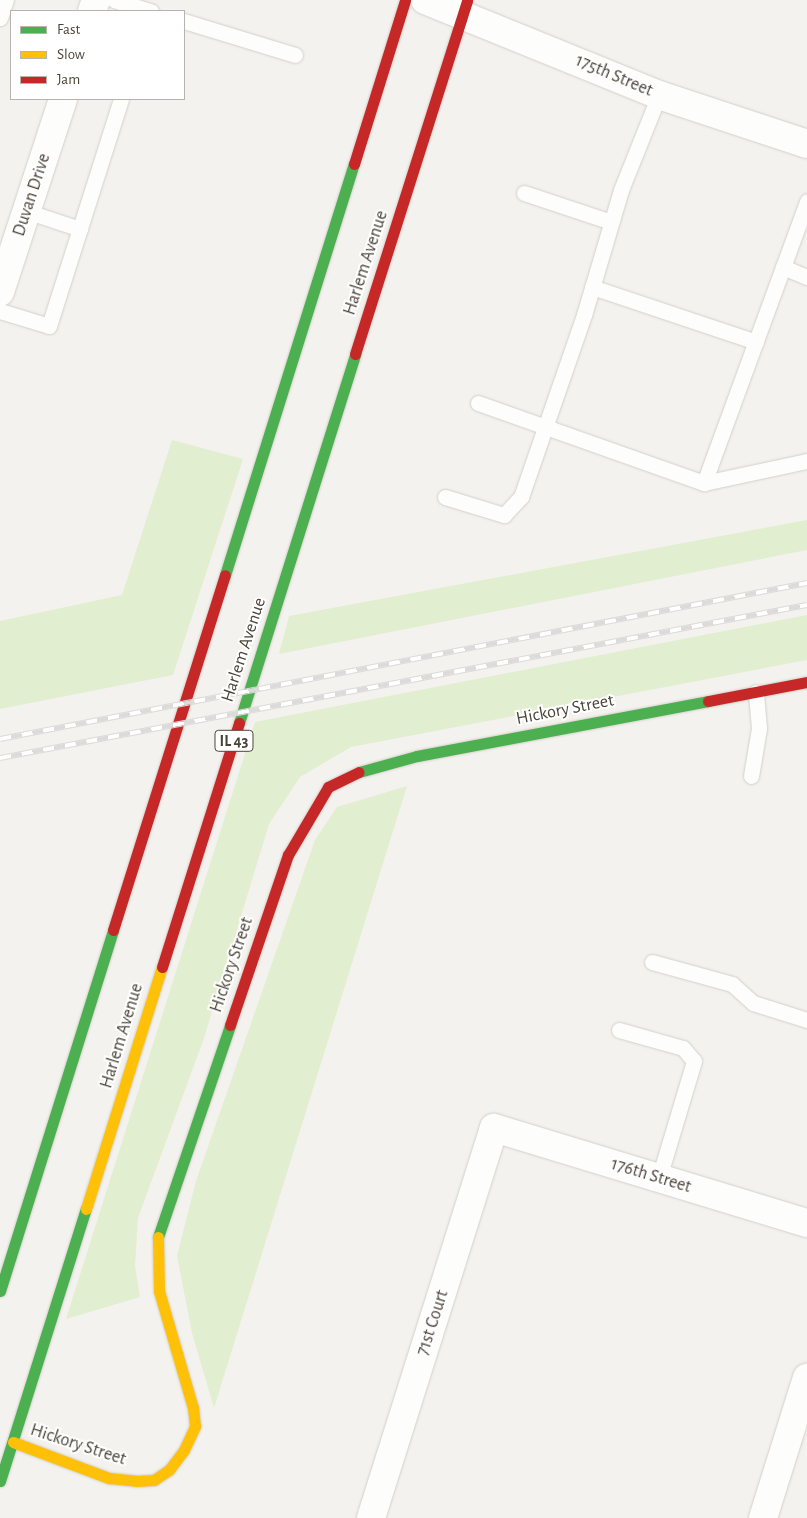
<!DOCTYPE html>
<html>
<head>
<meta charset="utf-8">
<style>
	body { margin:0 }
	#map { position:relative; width:807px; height:1518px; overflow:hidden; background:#f4f2ee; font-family:"Alegreya Sans",sans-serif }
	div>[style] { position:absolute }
	.green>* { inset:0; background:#e1eecf }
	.roads { filter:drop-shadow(0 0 1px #d2d0cb) drop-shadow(0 0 1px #d2d0cb) }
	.lane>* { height:15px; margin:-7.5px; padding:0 7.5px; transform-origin:7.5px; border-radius:7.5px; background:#fdfdfc }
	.street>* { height:28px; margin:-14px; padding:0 14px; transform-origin:14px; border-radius:14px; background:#fdfdfc }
	.fast>* { height:11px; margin:-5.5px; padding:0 5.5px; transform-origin:5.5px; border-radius:5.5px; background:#4caf50 }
	.slow>* { height:11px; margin:-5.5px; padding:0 5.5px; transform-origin:5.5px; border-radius:5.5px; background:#ffc107 }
	.jam>* { height:11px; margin:-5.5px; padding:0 5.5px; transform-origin:5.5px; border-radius:5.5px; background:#c62828 }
	.rail>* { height:5.5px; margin-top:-2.75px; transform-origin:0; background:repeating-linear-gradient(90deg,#fff 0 11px,#dbdbda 0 22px); box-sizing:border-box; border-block:1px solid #dbdbda }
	span { translate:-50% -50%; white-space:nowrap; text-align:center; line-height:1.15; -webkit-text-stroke:4px #fff; paint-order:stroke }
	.shield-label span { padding:1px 4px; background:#fff; border:1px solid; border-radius:4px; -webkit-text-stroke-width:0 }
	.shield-label { font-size:16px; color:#4b4439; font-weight:700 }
	.street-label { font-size:18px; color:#4b4439 }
	.legend { position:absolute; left:10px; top:10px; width:175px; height:90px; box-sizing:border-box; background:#fff; border:1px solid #b7b4b0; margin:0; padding:6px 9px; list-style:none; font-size:15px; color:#4b4439 }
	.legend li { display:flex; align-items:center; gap:10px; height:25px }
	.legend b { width:25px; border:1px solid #b7b4b0 }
</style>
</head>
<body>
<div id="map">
	<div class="green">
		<i style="clip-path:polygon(172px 440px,243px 459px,173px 675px,0 709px,0 621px,122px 595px)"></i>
		<i style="clip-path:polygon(807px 520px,807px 550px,279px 654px,289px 616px)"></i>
		<i style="clip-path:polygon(807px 615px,807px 660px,351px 747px,300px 777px,269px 824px,204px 1038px,138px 1218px,135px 1266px,140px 1297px,66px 1319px,255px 722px)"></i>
		<i style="clip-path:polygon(407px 786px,214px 1408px,192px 1333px,177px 1256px,196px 1181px,315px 840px,337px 807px)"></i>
	</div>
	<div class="roads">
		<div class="lane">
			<i style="left:114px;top:0;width:39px;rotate:17deg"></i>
			<i style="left:0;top:18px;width:19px;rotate:-72deg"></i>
			<i style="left:184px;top:21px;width:116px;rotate:17deg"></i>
			<i style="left:524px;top:193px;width:92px;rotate:18.4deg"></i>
			<i style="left:26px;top:211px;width:57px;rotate:18.4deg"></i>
			<i style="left:783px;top:267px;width:26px;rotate:23deg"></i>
			<i style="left:592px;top:287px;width:173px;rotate:18.5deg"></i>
			<i style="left:0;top:311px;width:51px;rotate:17deg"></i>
			<i style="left:49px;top:326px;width:238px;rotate:-72.4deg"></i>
			<i style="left:478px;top:403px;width:240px;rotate:19.5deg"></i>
			<i style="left:704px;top:483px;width:105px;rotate:-12.1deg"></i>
			<i style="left:704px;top:483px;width:300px;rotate:-69.9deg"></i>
			<i style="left:445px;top:497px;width:62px;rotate:17deg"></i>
			<i style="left:504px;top:515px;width:25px;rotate:-47deg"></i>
			<i style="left:521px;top:497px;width:193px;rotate:-70.9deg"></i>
			<i style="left:584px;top:315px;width:130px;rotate:-73.5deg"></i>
			<i style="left:621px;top:190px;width:102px;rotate:-68.2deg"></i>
			<i style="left:751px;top:776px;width:49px;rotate:-80.5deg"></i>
			<i style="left:759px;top:728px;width:36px;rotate:-95deg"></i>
			<i style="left:652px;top:962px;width:83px;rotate:15.4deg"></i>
			<i style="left:732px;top:984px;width:28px;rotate:42deg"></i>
			<i style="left:753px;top:1003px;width:57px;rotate:17.5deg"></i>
			<i style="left:619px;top:1030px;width:66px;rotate:15.7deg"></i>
			<i style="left:683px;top:1048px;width:17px;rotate:50deg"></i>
			<i style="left:694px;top:1061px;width:122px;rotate:106.7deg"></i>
		</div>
		<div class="street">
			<i style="left:425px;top:0;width:253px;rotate:22.1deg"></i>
			<i style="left:659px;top:95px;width:156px;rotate:18.3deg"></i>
			<i style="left:92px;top:11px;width:12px;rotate:-70deg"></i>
			<i style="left:0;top:292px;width:203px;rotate:-71.9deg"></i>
			<i style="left:371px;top:1518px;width:409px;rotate:-72.5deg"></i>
			<i style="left:494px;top:1128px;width:327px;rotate:16.9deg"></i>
			<i style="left:763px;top:1518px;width:147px;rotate:-72.6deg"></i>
		</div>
		<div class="fast">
			<i style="left:225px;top:575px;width:431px;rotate:-72.6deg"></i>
			<i style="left:239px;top:723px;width:387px;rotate:-72.5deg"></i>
			<i style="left:359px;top:772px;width:60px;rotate:-15.4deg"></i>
			<i style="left:417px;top:756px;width:296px;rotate:-10.7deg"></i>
			<i style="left:158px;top:1237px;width:224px;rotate:-71.2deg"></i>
			<i style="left:0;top:1291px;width:378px;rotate:-72.6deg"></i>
			<i style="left:0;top:1481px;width:285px;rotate:-72.5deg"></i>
		</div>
		<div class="slow">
			<i style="left:86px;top:1209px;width:254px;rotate:-72.6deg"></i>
			<i style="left:13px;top:1442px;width:103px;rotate:20.6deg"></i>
			<i style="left:109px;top:1478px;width:27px;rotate:6deg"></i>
			<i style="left:136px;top:1481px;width:18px;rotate:-3deg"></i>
			<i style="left:154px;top:1480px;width:18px;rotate:-34deg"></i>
			<i style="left:169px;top:1470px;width:25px;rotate:-53deg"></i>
			<i style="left:184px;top:1450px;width:26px;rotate:-65deg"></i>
			<i style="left:195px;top:1426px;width:18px;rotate:-96deg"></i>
			<i style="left:193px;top:1408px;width:122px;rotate:-106.2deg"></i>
			<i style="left:159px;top:1291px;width:54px;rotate:-91.1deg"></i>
		</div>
		<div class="jam">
			<i style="left:354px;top:164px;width:172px;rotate:-72.7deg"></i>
			<i style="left:355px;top:354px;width:371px;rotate:-72.4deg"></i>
			<i style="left:708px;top:701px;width:101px;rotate:-10.9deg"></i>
			<i style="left:113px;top:930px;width:372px;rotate:-72.5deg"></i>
			<i style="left:162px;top:967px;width:256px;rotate:-72.5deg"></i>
			<i style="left:230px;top:1025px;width:180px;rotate:-71.2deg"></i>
			<i style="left:288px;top:855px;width:79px;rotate:-59.5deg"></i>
			<i style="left:328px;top:787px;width:34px;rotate:-26deg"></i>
		</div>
	</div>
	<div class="rail">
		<i style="left:0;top:739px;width:822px;rotate:-10.94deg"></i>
		<i style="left:0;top:758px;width:821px;rotate:-10.74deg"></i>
	</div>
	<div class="shield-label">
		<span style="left:234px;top:741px">IL 43</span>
	</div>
	<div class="street-label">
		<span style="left:614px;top:76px;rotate:23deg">175th Street</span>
		<span style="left:32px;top:195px;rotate:-72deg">Duvan Drive</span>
		<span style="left:366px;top:263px;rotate:-72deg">Harlem Avenue</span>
		<span style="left:244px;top:650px;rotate:-72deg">Harlem Avenue</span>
		<span style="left:565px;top:710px;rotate:-11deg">Hickory Street</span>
		<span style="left:232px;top:965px;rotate:-71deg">Hickory Street</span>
		<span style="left:122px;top:1036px;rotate:-73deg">Harlem Avenue</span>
		<span style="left:651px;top:1176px;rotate:17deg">176th Street</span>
		<span style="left:433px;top:1323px;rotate:-72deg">71st Court</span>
		<span style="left:78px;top:1445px;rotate:18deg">Hickory Street</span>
	</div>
	<ul class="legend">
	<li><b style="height:6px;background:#4caf50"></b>Fast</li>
	<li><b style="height:6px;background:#ffc107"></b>Slow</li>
	<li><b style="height:6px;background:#c62828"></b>Jam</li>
	</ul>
</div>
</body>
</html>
